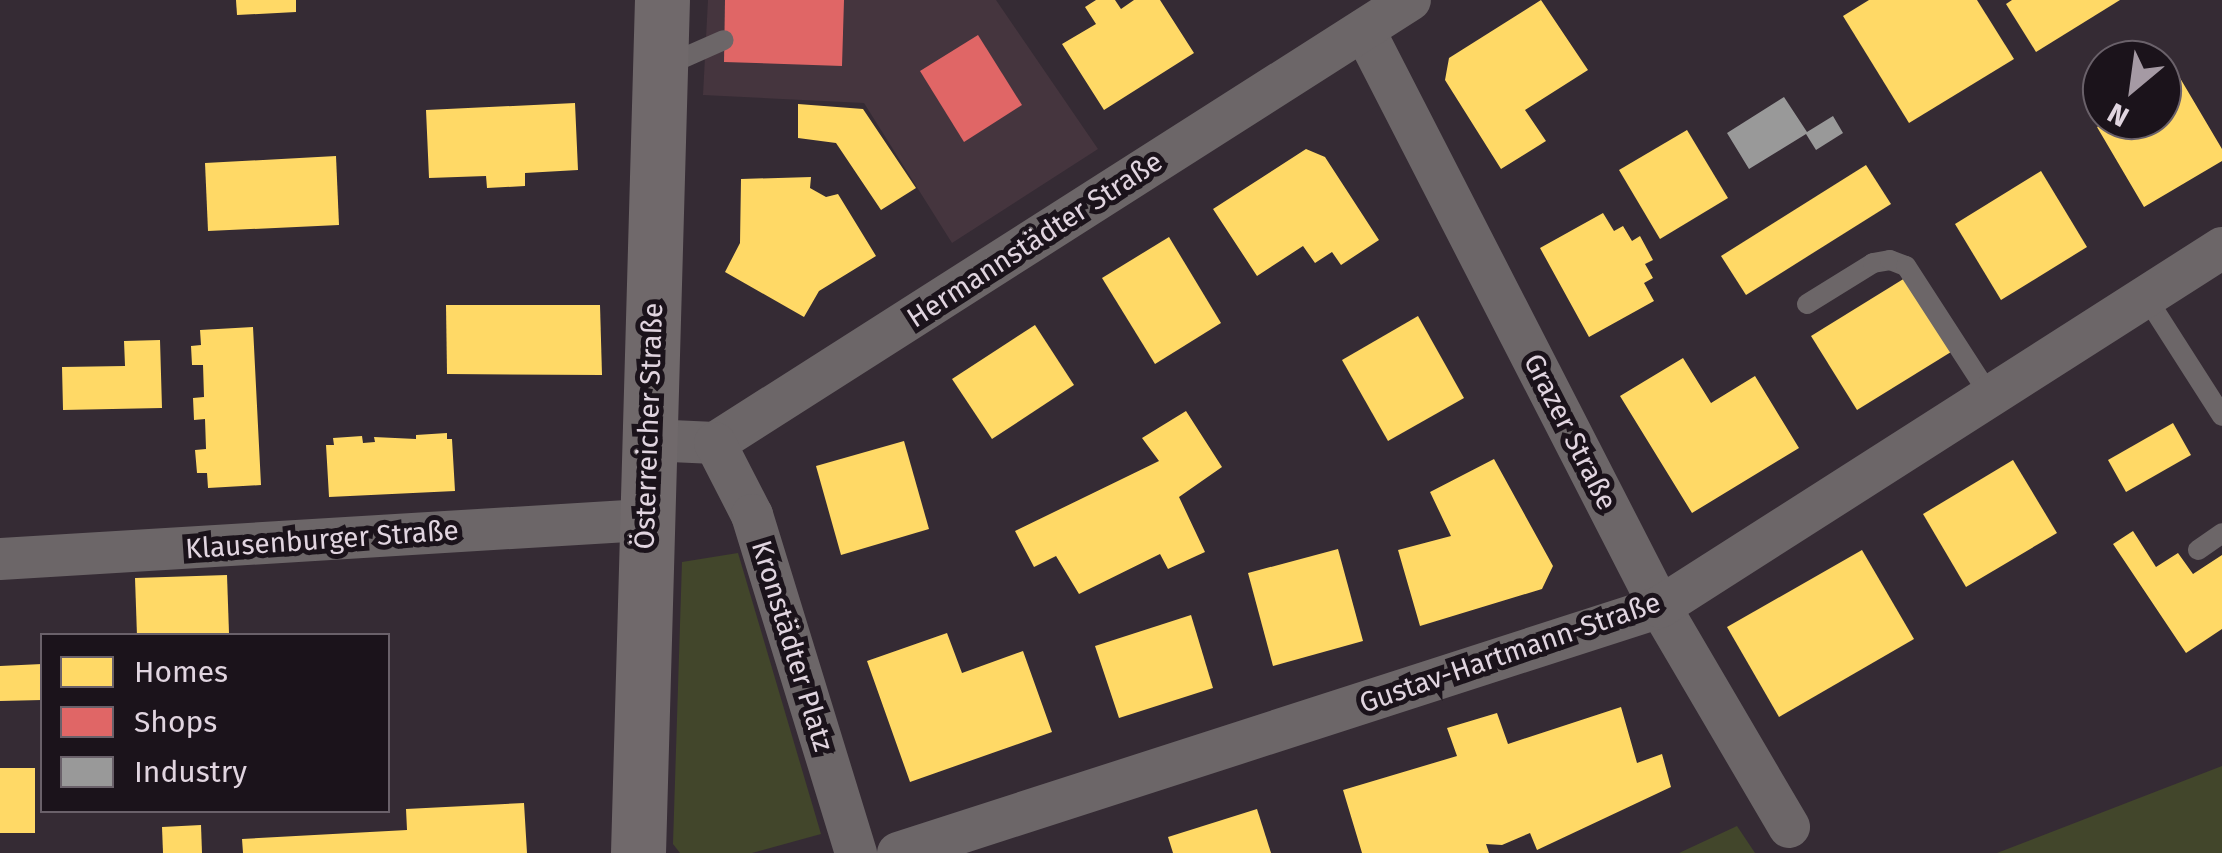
<!DOCTYPE html>
<html>
<head>
<meta charset="utf-8">
<style>
	body { margin:0 }
	#map { position:relative; width:2222px; height:853px; overflow:hidden; background:#352b34; font-family:"Fira Sans",sans-serif }
	div>[style] { position:absolute }
	.commercial>* { inset:0; background:#45353e }
	.green>* { inset:0; background:#42462b }
	.homes>* { inset:0; background:#ffd966 }
	.shops>* { inset:0; background:#e06666 }
	.industry>* { inset:0; background:#999 }
	.lane>* { height:20px; margin:-10px; padding:0 10px; transform-origin:10px; border-radius:10px; background:#6c6668 }
	.street>* { height:42px; margin:-21px; padding:0 21px; transform-origin:21px; border-radius:21px; background:#6c6668 }
	.secondary>* { height:55px; margin:-27.5px; padding:0 27.5px; transform-origin:27.5px; border-radius:27.5px; background:#70696b }
	span { translate:-50% -50%; white-space:nowrap; text-align:center; line-height:1.15; -webkit-text-stroke:10px #1b131b; paint-order:stroke }
	.street-label { font-size:28px; color:#e1d5e0 }
	.legend { position:absolute; left:40px; top:633px; width:350px; height:180px; box-sizing:border-box; background:#1b131b; border:2px solid #6a616a; margin:0; padding:12px 18px; list-style:none; font-size:30px; color:#e1d5e0 }
	.legend li { display:flex; align-items:center; gap:20px; height:50px }
	.legend b { width:50px; border:2px solid #6a616a }
	.north { position:absolute; left:2082px; top:40px; width:100px; height:100px; box-sizing:border-box; background:#1b131b; border:2px solid #6a616a; border-radius:50%; rotate:209deg; font-size:28px; font-weight:700; line-height:40px; text-align:center; color:#e1d5e0 }
	.north::after { content:''; display:block; margin:auto; width:35px; height:45px; background:#a59aa4; clip-path:polygon(50% 0,100% 100%,50% 72%,0 100%) }
</style>
</head>
<body>
<div id="map">
	<div class="commercial">
		<i style="clip-path:polygon(708px 0,996px 0,1098px 149px,952px 243px,864px 103px,703px 95px)"></i>
	</div>
	<div class="green">
		<i style="clip-path:polygon(738px 553px,821px 834px,752px 853px,680px 853px,673px 844px,682px 562px)"></i>
		<i style="clip-path:polygon(2222px 766px,2222px 853px,1997px 853px)"></i>
		<i style="clip-path:polygon(1737px 826px,1755px 853px,1679px 853px)"></i>
	</div>
	<div class="homes">
		<i style="clip-path:polygon(236px 0,296px 0,296px 12px,237px 15px)"></i>
		<i style="clip-path:polygon(1096px 0,1115px 0,1121px 9px,1134px 0,1160px 0,1194px 53px,1104px 110px,1062px 44px,1096px 24px,1085px 7px)"></i>
		<i style="clip-path:polygon(1541px 0,1588px 70px,1525px 110px,1546px 141px,1501px 169px,1445px 80px,1449px 58px)"></i>
		<i style="clip-path:polygon(1869px 0,1977px 0,2014px 59px,1909px 123px,1843px 16px)"></i>
		<i style="clip-path:polygon(2012px 0,2120px 0,2036px 52px,2006px 4px)"></i>
		<i style="clip-path:polygon(2180px 78px,2222px 149px,2222px 161px,2144px 207px,2097px 127px,2109px 120px,2162px 120px,2162px 89px)"></i>
		<i style="clip-path:polygon(575px 103px,578px 170px,525px 173px,525px 186px,487px 188px,486px 176px,429px 178px,426px 110px)"></i>
		<i style="clip-path:polygon(798px 104px,863px 109px,916px 188px,881px 210px,836px 143px,798px 138px)"></i>
		<i style="clip-path:polygon(1687px 130px,1728px 198px,1660px 239px,1619px 170px)"></i>
		<i style="clip-path:polygon(1306px 149px,1325px 157px,1379px 240px,1341px 265px,1332px 252px,1315px 263px,1303px 246px,1257px 276px,1213px 209px)"></i>
		<i style="clip-path:polygon(336px 156px,339px 225px,208px 231px,205px 163px)"></i>
		<i style="clip-path:polygon(1866px 165px,1891px 204px,1746px 295px,1721px 256px)"></i>
		<i style="clip-path:polygon(2041px 171px,2087px 247px,2001px 300px,1955px 224px)"></i>
		<i style="clip-path:polygon(811px 177px,810px 188px,826px 197px,838px 194px,876px 256px,819px 291px,804px 317px,725px 272px,740px 243px,741px 179px)"></i>
		<i style="clip-path:polygon(1603px 213px,1614px 231px,1623px 226px,1632px 241px,1640px 236px,1653px 260px,1645px 264px,1653px 278px,1644px 283px,1654px 301px,1589px 337px,1540px 248px)"></i>
		<i style="clip-path:polygon(1169px 237px,1221px 323px,1155px 364px,1102px 278px)"></i>
		<i style="clip-path:polygon(1905px 278px,1951px 352px,1857px 410px,1811px 336px)"></i>
		<i style="clip-path:polygon(446px 305px,600px 305px,602px 375px,447px 374px)"></i>
		<i style="clip-path:polygon(1418px 316px,1464px 398px,1388px 441px,1342px 360px)"></i>
		<i style="clip-path:polygon(1035px 325px,1074px 385px,992px 439px,952px 379px)"></i>
		<i style="clip-path:polygon(253px 327px,261px 485px,208px 488px,207px 473px,197px 473px,195px 450px,206px 449px,205px 419px,194px 420px,193px 398px,204px 397px,203px 365px,192px 365px,191px 346px,201px 345px,200px 330px)"></i>
		<i style="clip-path:polygon(160px 340px,162px 408px,63px 410px,62px 367px,125px 366px,124px 341px)"></i>
		<i style="clip-path:polygon(1683px 358px,1711px 403px,1755px 376px,1799px 448px,1692px 513px,1620px 396px)"></i>
		<i style="clip-path:polygon(1186px 411px,1222px 467px,1179px 497px,1205px 552px,1168px 569px,1160px 554px,1079px 594px,1056px 556px,1034px 567px,1015px 531px,1159px 461px,1142px 438px)"></i>
		<i style="clip-path:polygon(2173px 423px,2191px 455px,2126px 492px,2108px 460px)"></i>
		<i style="clip-path:polygon(447px 433px,447px 439px,452px 439px,455px 491px,329px 497px,326px 445px,334px 445px,333px 438px,362px 436px,363px 443px,375px 442px,374px 437px,416px 439px,416px 435px)"></i>
		<i style="clip-path:polygon(904px 441px,929px 529px,841px 555px,816px 466px)"></i>
		<i style="clip-path:polygon(1494px 459px,1553px 566px,1542px 589px,1420px 626px,1398px 550px,1451px 536px,1430px 492px)"></i>
		<i style="clip-path:polygon(2013px 460px,2057px 533px,1966px 587px,1923px 514px)"></i>
		<i style="clip-path:polygon(2133px 531px,2156px 567px,2178px 553px,2193px 574px,2222px 555px,2222px 629px,2186px 653px,2113px 544px)"></i>
		<i style="clip-path:polygon(1338px 549px,1363px 641px,1273px 666px,1248px 573px)"></i>
		<i style="clip-path:polygon(1862px 550px,1914px 639px,1779px 717px,1727px 627px)"></i>
		<i style="clip-path:polygon(227px 575px,229px 633px,137px 636px,135px 578px)"></i>
		<i style="clip-path:polygon(1191px 615px,1213px 688px,1119px 718px,1095px 646px)"></i>
		<i style="clip-path:polygon(947px 633px,962px 673px,1023px 651px,1052px 732px,910px 782px,867px 661px)"></i>
		<i style="clip-path:polygon(42px 664px,42px 700px,0 701px,0 666px)"></i>
		<i style="clip-path:polygon(1621px 707px,1637px 763px,1662px 754px,1671px 787px,1537px 850px,1530px 833px,1502px 845px,1486px 844px,1489px 853px,1362px 853px,1343px 790px,1457px 756px,1447px 728px,1497px 713px,1508px 744px)"></i>
		<i style="clip-path:polygon(0 768px,35px 768px,35px 833px,0 833px)"></i>
		<i style="clip-path:polygon(524px 803px,527px 853px,243px 853px,242px 839px,407px 830px,406px 809px)"></i>
		<i style="clip-path:polygon(1257px 809px,1271px 853px,1173px 853px,1168px 837px)"></i>
		<i style="clip-path:polygon(201px 825px,202px 853px,163px 853px,162px 827px)"></i>
	</div>
	<div class="shops">
		<i style="clip-path:polygon(725px 0,844px 0,842px 66px,724px 62px)"></i>
		<i style="clip-path:polygon(978px 35px,1022px 105px,964px 142px,920px 71px)"></i>
	</div>
	<div class="industry">
		<i style="clip-path:polygon(1784px 97px,1807px 132px,1833px 116px,1843px 133px,1816px 150px,1806px 134px,1749px 169px,1727px 133px)"></i>
	</div>
	<div class="lane">
		<i style="left:665px;top:66px;width:64px;rotate:-23.8deg"></i>
		<i style="left:2146px;top:297px;width:141px;rotate:57.4deg"></i>
		<i style="left:1807px;top:304px;width:78px;rotate:-31.8deg"></i>
		<i style="left:1873px;top:263px;width:17px;rotate:-10deg"></i>
		<i style="left:1890px;top:260px;width:17px;rotate:21deg"></i>
		<i style="left:1906px;top:266px;width:155px;rotate:57.1deg"></i>
		<i style="left:2198px;top:550px;width:29px;rotate:-35deg"></i>
	</div>
	<div class="street">
		<i style="left:1364px;top:30px;width:648px;rotate:62.84deg"></i>
		<i style="left:1660px;top:607px;width:255px;rotate:59.6deg"></i>
		<i style="left:649px;top:440px;width:66px;rotate:2.6deg"></i>
		<i style="left:715px;top:443px;width:824px;rotate:-32.51deg"></i>
		<i style="left:715px;top:443px;width:81px;rotate:62.8deg"></i>
		<i style="left:752px;top:515px;width:354px;rotate:72.9deg"></i>
		<i style="left:0;top:559px;width:645px;rotate:-3.47deg"></i>
		<i style="left:898px;top:853px;width:801px;rotate:-17.89deg"></i>
		<i style="left:1660px;top:607px;width:667px;rotate:-32.57deg"></i>
	</div>
	<div class="secondary">
		<i style="left:638px;top:853px;width:853px;rotate:-88.39deg"></i>
	</div>
	<div class="street-label">
		<span style="left:1035px;top:240px;rotate:-33deg">Hermannstädter Straße</span>
		<span style="left:649px;top:426px;rotate:-88deg">Österreicher Straße</span>
		<span style="left:1570px;top:432px;rotate:63deg">Grazer Straße</span>
		<span style="left:322px;top:540px;rotate:-4deg">Klausenburger Straße</span>
		<span style="left:792px;top:646px;rotate:73deg">Kronstädter Platz</span>
		<span style="left:1510px;top:653px;rotate:-19deg">Gustav-Hartmann-Straße</span>
	</div>
	<ul class="legend">
	<li><b style="height:28px;background:#ffd966"></b>Homes</li>
	<li><b style="height:28px;background:#e06666"></b>Shops</li>
	<li><b style="height:28px;background:#999"></b>Industry</li>
	</ul>
	<div class="north">N</div>
</div>
</body>
</html>
